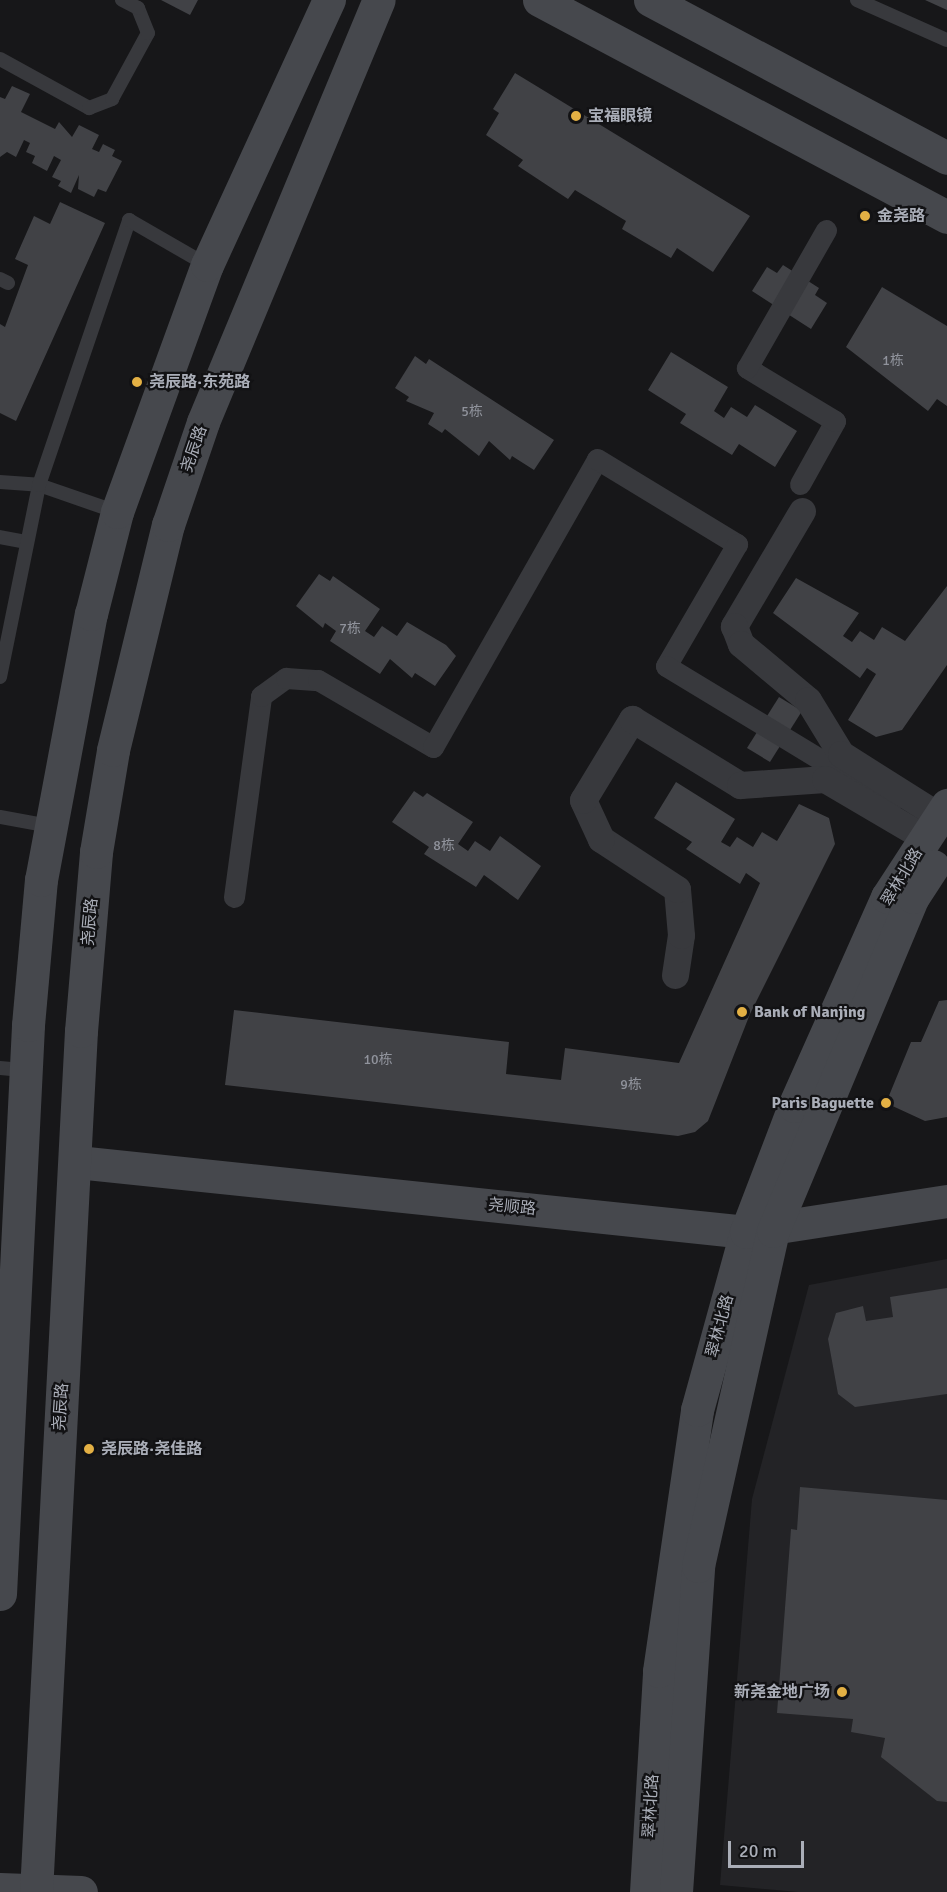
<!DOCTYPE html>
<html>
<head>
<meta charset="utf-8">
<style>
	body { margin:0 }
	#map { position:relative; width:947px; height:1892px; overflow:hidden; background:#171719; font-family:Signika,"Noto Sans SC",sans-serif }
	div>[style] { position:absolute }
	.built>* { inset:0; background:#232326 }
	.building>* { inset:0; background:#414246 }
	.service>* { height:14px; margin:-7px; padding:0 7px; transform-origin:7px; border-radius:7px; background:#38393d }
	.pedestrian>* { height:21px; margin:-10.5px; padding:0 10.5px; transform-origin:10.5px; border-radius:10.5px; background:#38393d }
	.minor>* { height:27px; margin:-13.5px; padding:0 13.5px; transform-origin:13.5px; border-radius:13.5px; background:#38393d }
	.secondary>* { height:33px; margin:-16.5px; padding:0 16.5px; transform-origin:16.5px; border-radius:16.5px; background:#46484d }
	.dots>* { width:16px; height:16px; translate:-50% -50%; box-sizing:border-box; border:3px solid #121214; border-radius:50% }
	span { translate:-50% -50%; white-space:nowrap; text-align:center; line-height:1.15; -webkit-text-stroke:4.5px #121214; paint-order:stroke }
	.number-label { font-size:14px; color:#90939c }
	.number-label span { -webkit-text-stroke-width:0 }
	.poi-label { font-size:16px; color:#aaaeb8; font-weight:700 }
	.left { translate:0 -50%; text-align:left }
	.right { translate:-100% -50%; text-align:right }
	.street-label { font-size:16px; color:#aaaeb8 }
	.scale { position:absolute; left:728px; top:1841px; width:76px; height:27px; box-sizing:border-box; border:3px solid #aaaeb8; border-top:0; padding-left:8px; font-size:18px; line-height:21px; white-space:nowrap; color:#aaaeb8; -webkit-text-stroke:4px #121214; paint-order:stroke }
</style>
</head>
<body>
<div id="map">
	<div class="built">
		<i style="clip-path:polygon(947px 1259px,947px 1892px,798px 1892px,720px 1885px,752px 1499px,809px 1285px)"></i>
	</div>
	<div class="building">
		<i style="clip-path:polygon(161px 0,198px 0,190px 15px)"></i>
		<i style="clip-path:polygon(925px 0,947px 0,947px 10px)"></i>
		<i style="clip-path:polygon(515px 73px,750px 216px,713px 272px,677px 248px,671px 258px,622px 229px,626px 221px,575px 190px,568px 199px,518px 166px,523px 160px,486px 135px,499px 113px,493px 109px)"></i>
		<i style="clip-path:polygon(12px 86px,30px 94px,21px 112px,55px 129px,59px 122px,72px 137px,79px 125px,99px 135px,92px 149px,99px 152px,103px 144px,115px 150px,112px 156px,122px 161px,106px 192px,98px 189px,94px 197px,78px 189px,79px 175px,71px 193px,58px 186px,61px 181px,52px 177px,61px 160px,54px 156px,47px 171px,32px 163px,35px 156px,26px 152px,30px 143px,24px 140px,16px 157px,7px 152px,0 157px,0 97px,5px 99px)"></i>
		<i style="clip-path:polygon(60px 202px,105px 223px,16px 421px,0 413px,0 324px,5px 327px,28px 265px,15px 259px,34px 216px,50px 224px)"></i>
		<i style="clip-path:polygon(783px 265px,819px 288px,815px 295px,827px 303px,811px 329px,752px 291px,767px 267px,777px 273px)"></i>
		<i style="clip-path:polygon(882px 287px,947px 326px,947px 406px,937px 399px,928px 411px,846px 347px)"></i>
		<i style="clip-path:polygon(671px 352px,728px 387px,714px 411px,724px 418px,731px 407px,747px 417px,755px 405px,797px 431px,775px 467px,739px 444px,732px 455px,680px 423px,686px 414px,648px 390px)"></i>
		<i style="clip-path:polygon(415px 356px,426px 364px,429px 359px,554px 440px,534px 470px,512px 456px,510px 460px,489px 441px,479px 456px,445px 429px,442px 433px,428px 424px,434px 413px,406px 401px,409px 397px,395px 388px)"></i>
		<i style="clip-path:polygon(319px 574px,330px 581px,333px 576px,380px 609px,365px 631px,374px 637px,382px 626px,397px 636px,407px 622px,446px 645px,456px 656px,435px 686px,415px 673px,412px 678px,390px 659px,380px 674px,330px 641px,336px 631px,325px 623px,323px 628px,296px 606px)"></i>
		<i style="clip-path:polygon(796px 578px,859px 613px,843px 636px,852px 642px,860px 631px,874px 640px,882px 627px,905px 641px,947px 586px,947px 665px,902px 730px,876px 737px,848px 720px,876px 674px,867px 668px,860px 678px,773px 613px)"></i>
		<i style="clip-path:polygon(779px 697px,802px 711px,770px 762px,747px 748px)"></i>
		<i style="clip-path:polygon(676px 782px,735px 819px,721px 842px,730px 847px,737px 837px,753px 847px,762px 832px,777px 841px,799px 804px,829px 818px,835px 844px,750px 1014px,708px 1121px,695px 1132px,678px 1136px,225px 1085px,234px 1010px,509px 1042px,506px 1074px,561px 1080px,565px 1048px,679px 1063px,760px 883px,746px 873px,740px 884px,686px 849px,692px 842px,654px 818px)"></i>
		<i style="clip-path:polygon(414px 791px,423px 797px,427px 793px,473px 822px,458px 844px,468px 851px,475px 841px,490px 851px,500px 836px,541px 866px,518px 900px,484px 875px,476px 887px,424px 854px,429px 847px,392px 822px)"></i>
		<i style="clip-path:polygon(947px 1000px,947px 1117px,925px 1121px,886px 1103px,911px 1042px,921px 1042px,939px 1001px)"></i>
		<i style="clip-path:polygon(947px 1288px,947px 1394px,855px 1407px,838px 1394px,828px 1339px,836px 1313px,863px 1306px,866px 1321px,893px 1317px,890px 1297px)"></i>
		<i style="clip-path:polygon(800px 1487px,947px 1500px,947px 1802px,937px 1801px,881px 1757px,885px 1738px,851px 1732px,853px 1719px,777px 1713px,791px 1529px,797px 1530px)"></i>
	</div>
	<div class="service">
		<i style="left:857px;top:0;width:98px;rotate:24deg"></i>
		<i style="left:0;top:59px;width:102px;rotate:28.8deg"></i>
		<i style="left:89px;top:108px;width:25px;rotate:-21deg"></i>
		<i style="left:112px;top:99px;width:75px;rotate:-61.4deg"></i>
		<i style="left:148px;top:33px;width:27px;rotate:-112deg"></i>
		<i style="left:138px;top:8px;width:18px;rotate:-153deg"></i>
		<i style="left:0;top:279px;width:9px;rotate:27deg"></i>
		<i style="left:0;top:482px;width:39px;rotate:4deg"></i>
		<i style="left:39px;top:485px;width:83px;rotate:19.1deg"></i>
		<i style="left:0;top:537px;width:26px;rotate:11deg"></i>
		<i style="left:0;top:677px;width:196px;rotate:-78.5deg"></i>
		<i style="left:39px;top:485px;width:280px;rotate:-71.2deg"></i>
		<i style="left:129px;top:220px;width:90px;rotate:30deg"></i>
		<i style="left:0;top:817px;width:51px;rotate:10.2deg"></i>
		<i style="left:0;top:1068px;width:25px;rotate:5deg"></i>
	</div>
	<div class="pedestrian">
		<i style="left:800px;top:484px;width:72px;rotate:-60.9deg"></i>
		<i style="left:835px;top:421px;width:103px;rotate:-148.9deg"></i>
		<i style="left:747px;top:368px;width:159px;rotate:-60.2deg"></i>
		<i style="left:234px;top:897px;width:203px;rotate:-82.3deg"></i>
		<i style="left:261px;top:696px;width:31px;rotate:-36deg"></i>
		<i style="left:286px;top:678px;width:32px;rotate:4deg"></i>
		<i style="left:318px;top:680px;width:133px;rotate:30.2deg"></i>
		<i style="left:433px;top:747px;width:331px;rotate:-60.3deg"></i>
		<i style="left:597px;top:459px;width:164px;rotate:31.3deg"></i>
		<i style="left:737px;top:544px;width:141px;rotate:120.2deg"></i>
		<i style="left:666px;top:666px;width:263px;rotate:31.2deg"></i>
	</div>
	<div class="minor">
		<i style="left:802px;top:511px;width:134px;rotate:120.6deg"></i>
		<i style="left:734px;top:626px;width:19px;rotate:69deg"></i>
		<i style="left:741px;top:644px;width:87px;rotate:39.9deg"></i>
		<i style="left:808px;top:700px;width:63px;rotate:58.6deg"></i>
		<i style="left:841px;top:754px;width:116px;rotate:32.3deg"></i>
		<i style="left:675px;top:975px;width:40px;rotate:-81.5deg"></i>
		<i style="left:681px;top:935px;width:46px;rotate:-95deg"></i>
		<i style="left:677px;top:889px;width:91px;rotate:-146.7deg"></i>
		<i style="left:601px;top:839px;width:43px;rotate:-114.8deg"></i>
		<i style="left:583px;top:800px;width:95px;rotate:-58.8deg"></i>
		<i style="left:632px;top:719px;width:127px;rotate:31.4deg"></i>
		<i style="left:740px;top:785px;width:85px;rotate:-4deg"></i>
		<i style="left:825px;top:779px;width:116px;rotate:30.5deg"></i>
	</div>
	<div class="secondary">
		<i style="left:539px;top:0;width:462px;rotate:28deg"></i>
		<i style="left:650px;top:0;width:336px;rotate:28deg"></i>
		<i style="left:77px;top:1162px;width:673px;rotate:5.97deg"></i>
		<i style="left:746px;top:1232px;width:203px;rotate:-8.8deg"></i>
		<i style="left:0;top:1594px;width:570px;rotate:-87.18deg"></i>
		<i style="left:28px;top:1025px;width:146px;rotate:-84.9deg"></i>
		<i style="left:41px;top:880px;width:271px;rotate:-79.4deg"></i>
		<i style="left:91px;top:614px;width:105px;rotate:-75.7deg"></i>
		<i style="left:117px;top:512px;width:263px;rotate:-70deg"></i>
		<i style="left:207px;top:265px;width:292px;rotate:-65.3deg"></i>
		<i style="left:0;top:1889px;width:81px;rotate:2.1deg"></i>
		<i style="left:36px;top:1892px;width:862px;rotate:-87.01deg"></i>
		<i style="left:81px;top:1031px;width:180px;rotate:-85.2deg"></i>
		<i style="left:96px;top:852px;width:103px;rotate:-80.5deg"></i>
		<i style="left:113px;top:750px;width:232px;rotate:-76.3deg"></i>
		<i style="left:168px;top:525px;width:109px;rotate:-71.2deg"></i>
		<i style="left:203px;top:422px;width:457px;rotate:-67.4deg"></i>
		<i style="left:646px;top:1892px;width:221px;rotate:-86.6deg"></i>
		<i style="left:659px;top:1671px;width:264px;rotate:-81.7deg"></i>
		<i style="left:697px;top:1410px;width:185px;rotate:-74.6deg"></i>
		<i style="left:746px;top:1232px;width:135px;rotate:-69.1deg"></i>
		<i style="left:794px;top:1106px;width:229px;rotate:-66deg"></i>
		<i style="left:887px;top:897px;width:110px;rotate:-56.9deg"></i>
		<i style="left:676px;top:1892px;width:327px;rotate:-86.1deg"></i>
		<i style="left:698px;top:1566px;width:343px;rotate:-77.4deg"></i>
		<i style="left:773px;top:1231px;width:362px;rotate:-67.3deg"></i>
		<i style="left:913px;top:897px;width:37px;rotate:-57deg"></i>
	</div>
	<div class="dots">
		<i style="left:576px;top:116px;background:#e3b044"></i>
		<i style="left:865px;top:216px;background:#e3b044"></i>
		<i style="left:137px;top:382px;background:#e3b044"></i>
		<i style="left:742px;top:1012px;background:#e3b044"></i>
		<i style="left:886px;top:1103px;background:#e3b044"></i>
		<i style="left:89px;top:1449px;background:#e3b044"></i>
		<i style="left:842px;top:1692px;background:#e3b044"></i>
	</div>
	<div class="number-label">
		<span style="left:893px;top:361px">1栋</span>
		<span style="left:472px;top:412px">5栋</span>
		<span style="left:350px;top:629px">7栋</span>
		<span style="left:444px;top:846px">8栋</span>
		<span style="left:378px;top:1060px">10栋</span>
		<span style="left:631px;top:1085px">9栋</span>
	</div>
	<div class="poi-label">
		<span class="left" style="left:588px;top:116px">宝福眼镜</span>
		<span class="left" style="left:877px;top:216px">金尧路</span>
		<span class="left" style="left:149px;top:382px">尧辰路·东苑路</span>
		<span class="left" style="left:754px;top:1012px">Bank of Nanjing</span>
		<span class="right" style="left:874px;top:1103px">Paris Baguette</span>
		<span class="left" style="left:101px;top:1449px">尧辰路·尧佳路</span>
		<span class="right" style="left:830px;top:1692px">新尧金地广场</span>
	</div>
	<div class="street-label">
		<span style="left:194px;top:449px;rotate:-71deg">尧辰路</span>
		<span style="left:902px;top:877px;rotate:-59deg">翠林北路</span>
		<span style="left:90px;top:922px;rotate:-85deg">尧辰路</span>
		<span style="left:512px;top:1207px;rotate:6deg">尧顺路</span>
		<span style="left:720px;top:1326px;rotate:-75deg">翠林北路</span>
		<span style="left:61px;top:1407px;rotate:-86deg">尧辰路</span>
		<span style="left:651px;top:1806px;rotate:-87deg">翠林北路</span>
	</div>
	<div class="scale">20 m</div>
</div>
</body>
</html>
